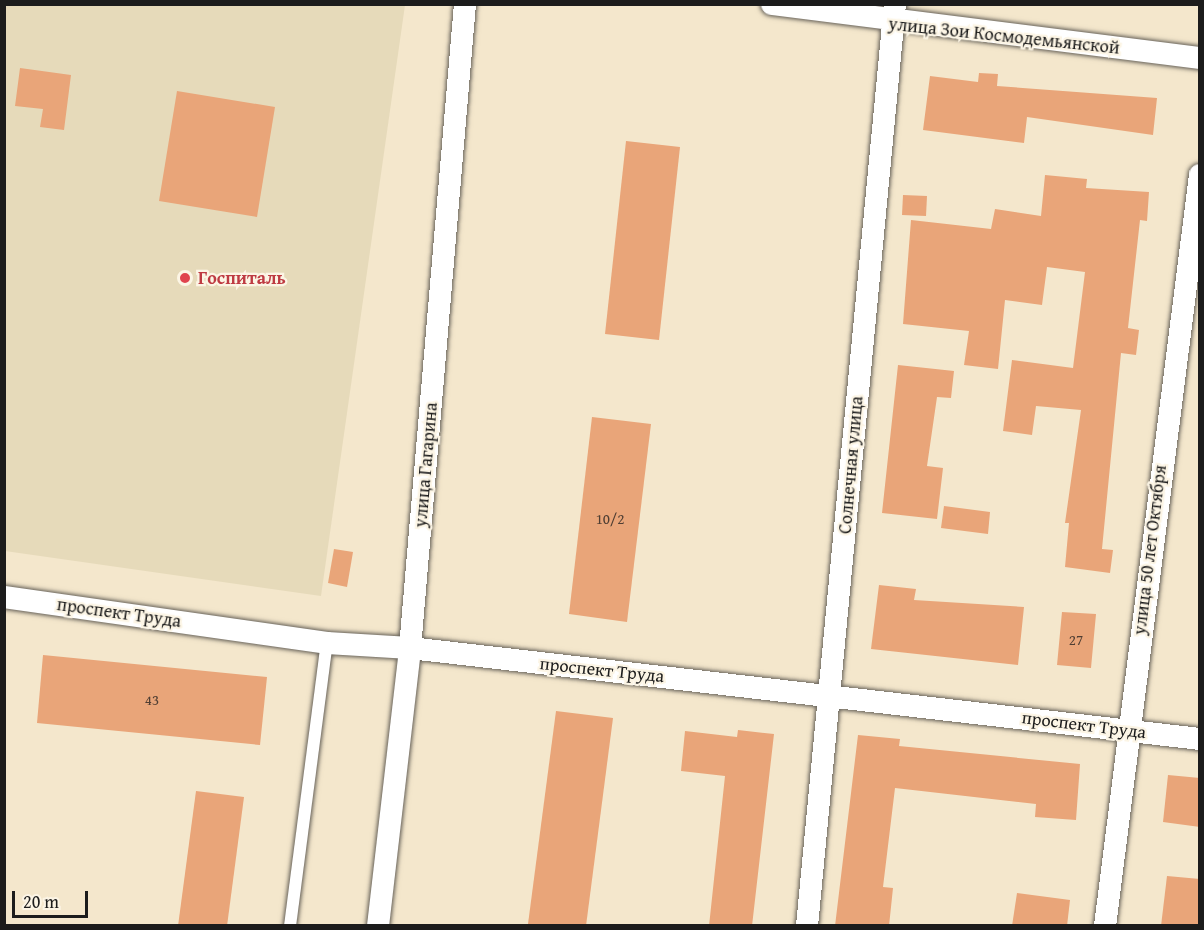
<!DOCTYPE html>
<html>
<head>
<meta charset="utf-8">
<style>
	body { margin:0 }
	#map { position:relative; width:1204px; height:930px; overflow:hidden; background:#f4e7cc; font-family:"Gentium Book Plus",serif }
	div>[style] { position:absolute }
	.built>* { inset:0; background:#e6daba }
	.building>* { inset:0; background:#e9a579 }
	.roads { filter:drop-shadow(0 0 2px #68635a) drop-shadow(0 0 2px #68635a) }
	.service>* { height:12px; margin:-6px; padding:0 6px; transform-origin:6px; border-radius:6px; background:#fff }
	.minor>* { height:22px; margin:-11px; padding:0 11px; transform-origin:11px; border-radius:11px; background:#fff }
	.dots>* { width:16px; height:16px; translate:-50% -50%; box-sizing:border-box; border:3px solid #fcf5e5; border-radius:50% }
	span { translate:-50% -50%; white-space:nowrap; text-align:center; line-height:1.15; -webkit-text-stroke:4.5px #fcf5e5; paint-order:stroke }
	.number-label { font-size:15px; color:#4f3e33 }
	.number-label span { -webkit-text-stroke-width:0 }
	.street-label { font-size:18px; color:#1c1c1c }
	.health-label { font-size:18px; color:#be3a42; font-weight:700 }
	.left { translate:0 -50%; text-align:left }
	.frame { position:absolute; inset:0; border:6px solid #1c1c1c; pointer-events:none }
	.scale { position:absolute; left:12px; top:891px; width:76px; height:27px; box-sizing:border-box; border:3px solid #1c1c1c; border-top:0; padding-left:8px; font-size:18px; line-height:21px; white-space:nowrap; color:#1c1c1c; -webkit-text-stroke:4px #fcf5e5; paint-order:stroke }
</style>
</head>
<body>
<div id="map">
	<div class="built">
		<i style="clip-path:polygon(5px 5px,405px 5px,321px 596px,5px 551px)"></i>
	</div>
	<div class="building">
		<i style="clip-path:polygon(20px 68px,71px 75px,64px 130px,40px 127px,43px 109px,15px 106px)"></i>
		<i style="clip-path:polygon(979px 73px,998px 74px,997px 86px,1157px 98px,1153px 135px,1027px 117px,1024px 143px,923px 130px,930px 76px,978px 82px)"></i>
		<i style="clip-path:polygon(177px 91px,275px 107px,257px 217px,159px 201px)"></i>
		<i style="clip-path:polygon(626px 141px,680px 147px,659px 340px,605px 334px)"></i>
		<i style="clip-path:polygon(1045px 175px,1087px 179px,1086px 188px,1149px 192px,1147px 221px,1140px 220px,1128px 328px,1139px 330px,1136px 355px,1121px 353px,1102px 549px,1113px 550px,1110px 573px,1065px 567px,1069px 523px,1065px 523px,1081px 410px,1036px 406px,1032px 435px,1003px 431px,1012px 360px,1073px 368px,1085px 272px,1047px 267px,1042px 305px,1005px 300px,998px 369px,964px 365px,969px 331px,903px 324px,911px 220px,991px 229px,995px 209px,1041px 216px)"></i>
		<i style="clip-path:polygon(903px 195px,927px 196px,926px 216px,902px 215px)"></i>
		<i style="clip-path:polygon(898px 365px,954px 371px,951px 398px,937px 397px,927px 466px,943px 468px,937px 519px,882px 513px)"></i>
		<i style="clip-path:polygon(592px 417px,651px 424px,627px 622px,569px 614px)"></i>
		<i style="clip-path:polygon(944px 506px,990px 512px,988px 534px,941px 528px)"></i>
		<i style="clip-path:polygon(334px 549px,353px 552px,347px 587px,328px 583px)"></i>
		<i style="clip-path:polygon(879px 585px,916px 589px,914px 600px,1024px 607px,1018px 665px,871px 649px)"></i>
		<i style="clip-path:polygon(1062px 612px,1096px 614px,1091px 668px,1057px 665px)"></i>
		<i style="clip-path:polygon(43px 655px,267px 677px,260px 745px,37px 723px)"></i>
		<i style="clip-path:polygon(556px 711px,613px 718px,586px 926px,528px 924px)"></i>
		<i style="clip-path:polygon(738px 730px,774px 734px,752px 926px,709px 926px,725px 776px,681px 771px,685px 731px,737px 737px)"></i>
		<i style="clip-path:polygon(858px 735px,900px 739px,899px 746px,1080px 764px,1076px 820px,1035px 817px,1036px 804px,895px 788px,883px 887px,893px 888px,889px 926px,835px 926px)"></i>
		<i style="clip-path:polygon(1168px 775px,1200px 778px,1200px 827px,1163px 822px)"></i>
		<i style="clip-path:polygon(196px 791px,244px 797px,227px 926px,178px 926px)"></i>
		<i style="clip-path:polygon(1167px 876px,1200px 879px,1200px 926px,1161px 926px)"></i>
		<i style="clip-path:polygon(1017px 893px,1070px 900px,1067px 926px,1012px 926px)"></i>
	</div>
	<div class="roads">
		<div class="service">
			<i style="left:290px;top:926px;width:285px;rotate:-82.6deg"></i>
		</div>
		<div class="minor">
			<i style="left:772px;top:4px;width:431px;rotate:7.2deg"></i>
			<i style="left:4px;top:597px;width:326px;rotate:8.1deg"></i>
			<i style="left:327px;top:643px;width:83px;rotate:3.4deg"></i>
			<i style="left:410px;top:648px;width:795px;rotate:6.57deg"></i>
			<i style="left:378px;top:926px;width:280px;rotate:-83.4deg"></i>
			<i style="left:410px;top:648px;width:646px;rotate:-85.12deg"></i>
			<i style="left:807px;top:926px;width:926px;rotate:-84.55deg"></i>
			<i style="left:1105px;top:926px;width:757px;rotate:-82.79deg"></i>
		</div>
	</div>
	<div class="dots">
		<i style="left:185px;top:278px;background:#e0444e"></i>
	</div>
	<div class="number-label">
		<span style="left:610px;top:519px">10/2</span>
		<span style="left:1076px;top:640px">27</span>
		<span style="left:152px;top:700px">43</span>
	</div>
	<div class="street-label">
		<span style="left:1004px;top:36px;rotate:6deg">улица Зои Космодемьянской</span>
		<span style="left:426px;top:465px;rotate:-85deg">улица Гагарина</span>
		<span style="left:851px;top:465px;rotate:-85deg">Солнечная улица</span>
		<span style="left:1150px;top:550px;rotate:-83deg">улица 50 лет Октября</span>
		<span style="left:119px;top:613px;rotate:8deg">проспект Труда</span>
		<span style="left:602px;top:670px;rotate:6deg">проспект Труда</span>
		<span style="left:1084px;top:725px;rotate:7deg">проспект Труда</span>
	</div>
	<div class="health-label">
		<span class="left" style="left:198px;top:278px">Госпиталь</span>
	</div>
	<div class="frame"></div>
	<div class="scale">20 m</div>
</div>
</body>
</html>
